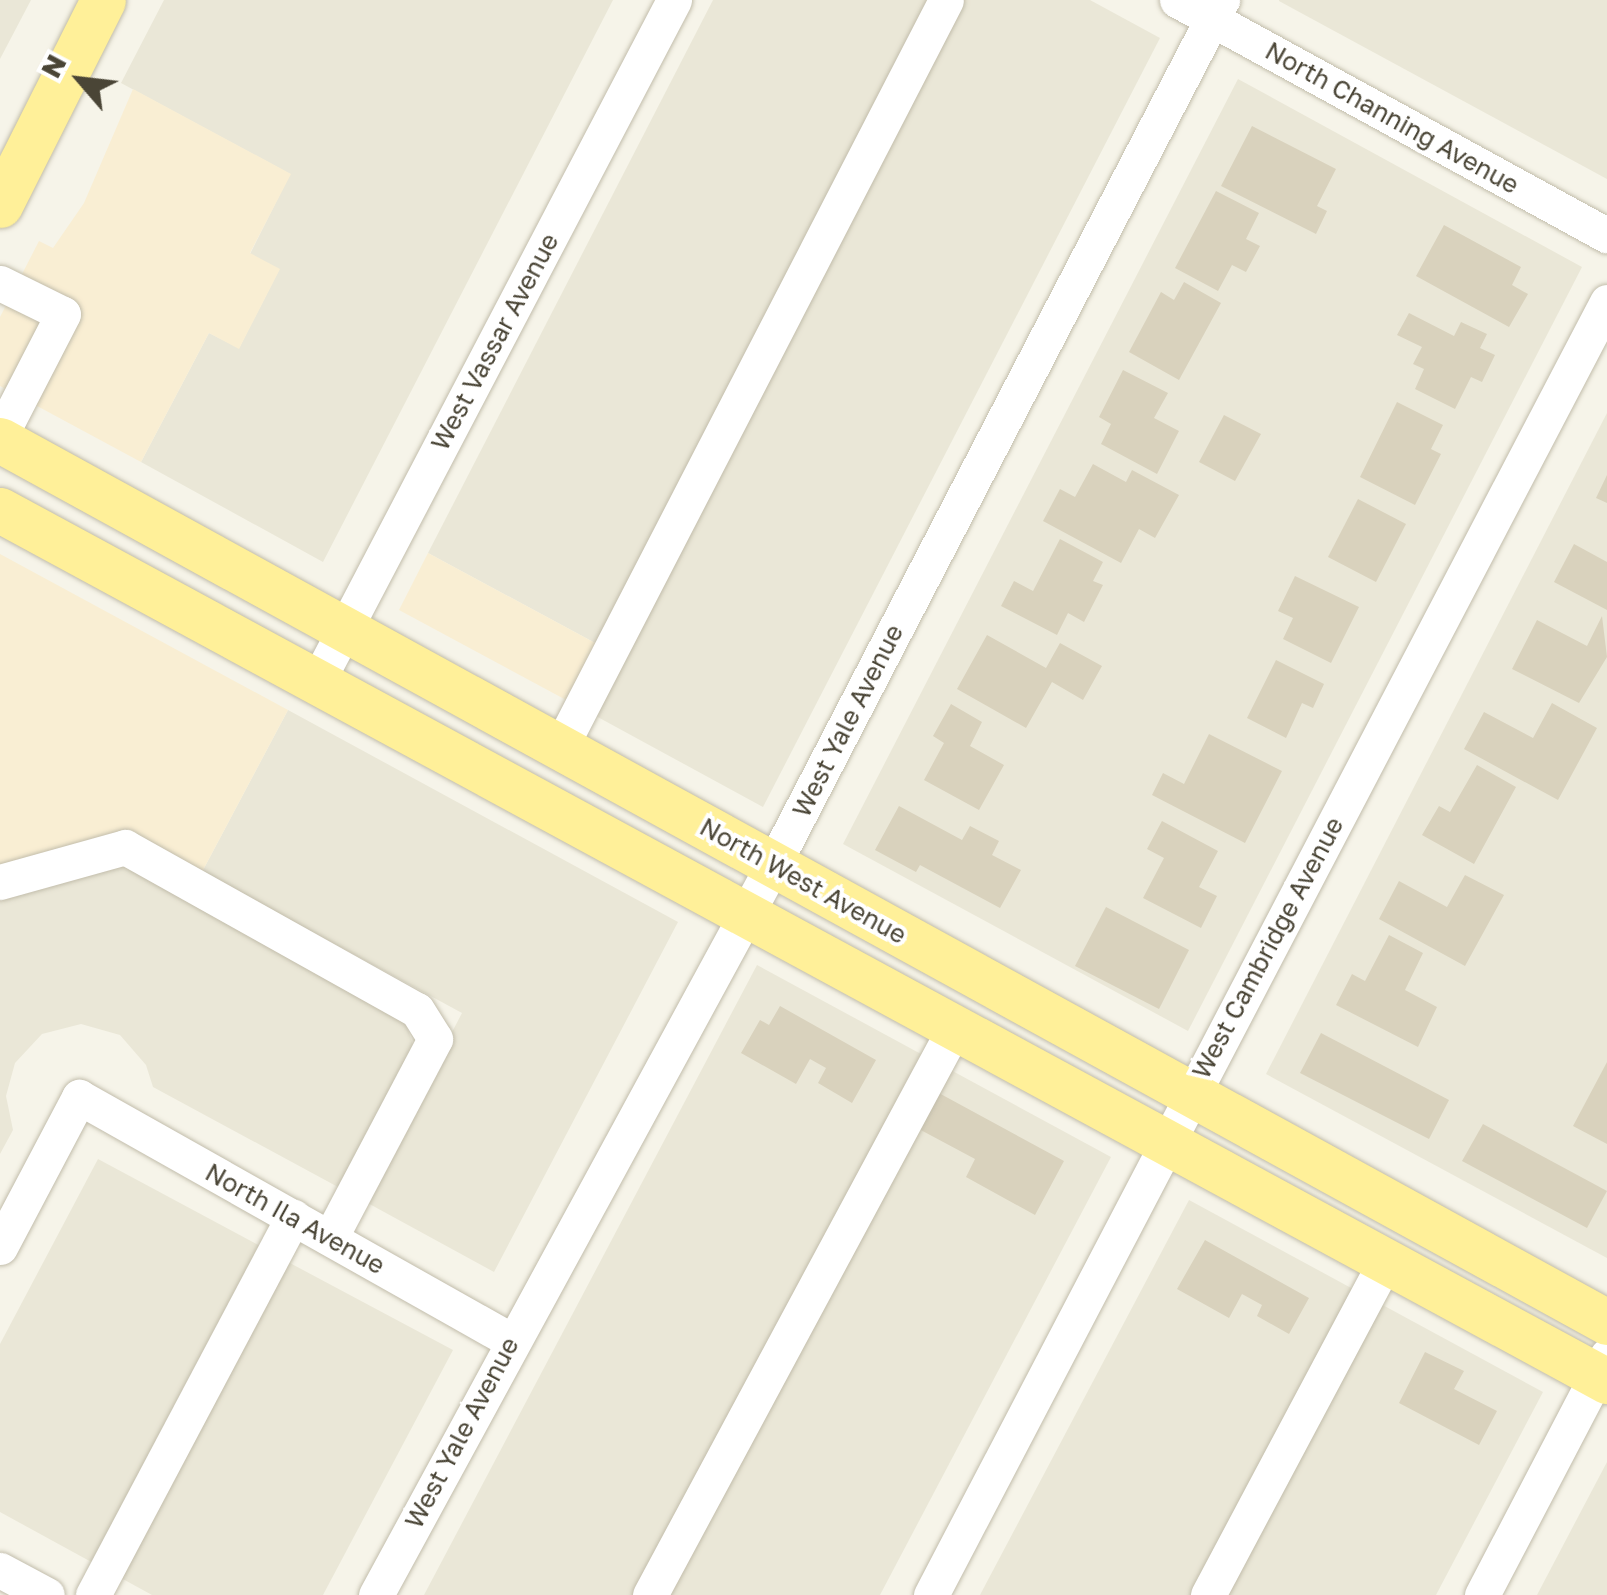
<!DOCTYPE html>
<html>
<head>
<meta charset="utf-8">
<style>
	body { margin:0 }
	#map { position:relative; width:1607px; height:1595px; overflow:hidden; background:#f6f4e9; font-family:"Golos Text",sans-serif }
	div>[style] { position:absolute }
	.residential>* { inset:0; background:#eae7d7 }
	.commercial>* { inset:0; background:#f9eed3 }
	.building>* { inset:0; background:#d9d2bd }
	.roads { filter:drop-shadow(0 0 2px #c2bdab) drop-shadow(0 0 2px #c2bdab) }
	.minor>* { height:35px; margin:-17.5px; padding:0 17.5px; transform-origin:17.5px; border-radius:17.5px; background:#fff }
	.major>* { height:45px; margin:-22.5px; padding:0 22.5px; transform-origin:22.5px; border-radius:22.5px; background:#fff099 }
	span { translate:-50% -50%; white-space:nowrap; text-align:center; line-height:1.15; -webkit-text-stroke:8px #fff; paint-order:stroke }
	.street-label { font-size:25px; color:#4a4536 }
	.north { position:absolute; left:30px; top:30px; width:100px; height:100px; -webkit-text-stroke:8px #fff; paint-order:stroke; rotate:298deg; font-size:28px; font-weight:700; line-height:40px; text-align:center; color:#4a4536 }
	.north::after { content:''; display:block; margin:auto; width:35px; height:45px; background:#4a4536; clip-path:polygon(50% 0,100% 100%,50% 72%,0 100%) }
</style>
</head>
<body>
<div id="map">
	<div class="residential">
		<i style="clip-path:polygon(0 0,31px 0,0 59px)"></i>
		<i style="clip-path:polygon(164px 0,613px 0,323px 562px,141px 462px,209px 333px,239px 348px,279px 270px,250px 254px,290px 174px,121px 83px)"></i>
		<i style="clip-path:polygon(713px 0,929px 0,597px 644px,428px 553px)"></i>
		<i style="clip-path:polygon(963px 0,1090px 0,1160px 38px,763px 807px,594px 715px)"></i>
		<i style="clip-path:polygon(1607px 0,1607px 179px,1279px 1px,1279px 0)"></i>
		<i style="clip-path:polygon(1238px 79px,1582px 267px,1188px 1031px,843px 844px)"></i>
		<i style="clip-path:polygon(1607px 413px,1607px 1258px,1266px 1074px)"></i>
		<i style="clip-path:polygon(288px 710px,678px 922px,494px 1272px,364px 1201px,462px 1013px,202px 872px)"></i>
		<i style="clip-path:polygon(121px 862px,403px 1015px,413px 1045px,338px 1187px,153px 1087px,146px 1065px,120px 1035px,81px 1024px,42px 1034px,15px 1063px,6px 1096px,13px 1130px,0 1154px,0 899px)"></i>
		<i style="clip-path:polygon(757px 965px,921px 1054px,635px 1595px,424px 1595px)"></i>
		<i style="clip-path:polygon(947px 1068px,1111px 1157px,880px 1595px,668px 1595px)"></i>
		<i style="clip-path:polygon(98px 1159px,262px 1247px,95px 1564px,0 1512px,0 1344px)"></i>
		<i style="clip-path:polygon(1189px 1200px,1353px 1289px,1191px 1595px,980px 1595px)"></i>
		<i style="clip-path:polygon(288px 1262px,453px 1350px,323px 1595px,152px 1595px,121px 1578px)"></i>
		<i style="clip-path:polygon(1379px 1303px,1543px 1392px,1436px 1595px,1225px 1595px)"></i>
		<i style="clip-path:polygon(1607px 1462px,1607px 1595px,1537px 1595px,1578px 1517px)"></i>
	</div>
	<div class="commercial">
		<i style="clip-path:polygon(133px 89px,291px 174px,250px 253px,280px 269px,239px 349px,209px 333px,141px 462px,0 386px,0 317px,39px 241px,53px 248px,84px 203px)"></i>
		<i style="clip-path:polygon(428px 553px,597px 644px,568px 701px,399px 610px)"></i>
		<i style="clip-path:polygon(0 554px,288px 710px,202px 872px,124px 830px,0 868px)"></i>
	</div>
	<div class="building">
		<i style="clip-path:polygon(1252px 126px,1336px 169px,1317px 206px,1327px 211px,1316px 234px,1221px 186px)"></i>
		<i style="clip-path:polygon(1216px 191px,1259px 213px,1246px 239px,1260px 246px,1246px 272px,1232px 265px,1218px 291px,1175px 268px)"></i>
		<i style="clip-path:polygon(1444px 225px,1521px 267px,1512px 285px,1528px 294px,1509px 327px,1416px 276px)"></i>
		<i style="clip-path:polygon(1184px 282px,1221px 303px,1179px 380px,1129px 352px,1161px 292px,1174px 300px)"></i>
		<i style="clip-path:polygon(1409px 313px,1454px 336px,1461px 322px,1487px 334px,1480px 348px,1495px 355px,1482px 382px,1471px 377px,1455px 409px,1415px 389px,1424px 369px,1413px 364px,1422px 347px,1397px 335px)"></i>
		<i style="clip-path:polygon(1123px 370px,1168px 393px,1154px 418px,1179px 431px,1157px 474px,1101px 444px,1111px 424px,1099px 417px)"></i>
		<i style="clip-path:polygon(1397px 402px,1443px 425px,1431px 449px,1441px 454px,1415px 505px,1360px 477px)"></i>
		<i style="clip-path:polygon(1224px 415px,1261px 434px,1235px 481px,1199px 462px)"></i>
		<i style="clip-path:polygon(1093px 464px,1126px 482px,1132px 470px,1179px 495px,1155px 538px,1139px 529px,1121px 563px,1043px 521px,1060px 489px,1075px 497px)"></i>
		<i style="clip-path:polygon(1607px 475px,1607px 503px,1596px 498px)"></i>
		<i style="clip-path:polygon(1358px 499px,1406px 524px,1376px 582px,1328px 557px)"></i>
		<i style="clip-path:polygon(1060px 539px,1103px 562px,1093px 581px,1103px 585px,1084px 622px,1068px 613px,1057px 635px,1001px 606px,1014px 581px,1033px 591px)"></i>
		<i style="clip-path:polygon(1574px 544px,1607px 562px,1607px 610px,1554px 582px)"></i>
		<i style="clip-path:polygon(1295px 576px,1359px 607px,1331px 663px,1283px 639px,1293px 618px,1278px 611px)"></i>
		<i style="clip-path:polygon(1602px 616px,1607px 657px,1579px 703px,1512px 669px,1537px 620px,1587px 646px)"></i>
		<i style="clip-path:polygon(987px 635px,1046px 668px,1060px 643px,1102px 666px,1083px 700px,1052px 682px,1026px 728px,957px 689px)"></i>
		<i style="clip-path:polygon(1276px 660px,1324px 684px,1313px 708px,1302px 703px,1286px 738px,1247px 718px)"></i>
		<i style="clip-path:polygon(1552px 703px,1597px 728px,1558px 800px,1464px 749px,1484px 712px,1533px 738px)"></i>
		<i style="clip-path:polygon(951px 704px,982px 722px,970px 746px,1004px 765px,979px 810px,924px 780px,944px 743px,933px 736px)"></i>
		<i style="clip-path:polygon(1209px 734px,1282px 771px,1245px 843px,1152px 795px,1163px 773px,1184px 784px)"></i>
		<i style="clip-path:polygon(1477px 765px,1516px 787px,1474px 864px,1422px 835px,1439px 806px,1450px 812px)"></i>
		<i style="clip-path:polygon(899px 806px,962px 840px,970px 826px,999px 841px,992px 855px,1021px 870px,1000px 908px,920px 865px,916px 872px,875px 850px)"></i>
		<i style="clip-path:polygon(1162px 821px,1218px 851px,1199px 887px,1217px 896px,1201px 928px,1143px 898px,1164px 858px,1147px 849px)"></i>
		<i style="clip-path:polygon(1465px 875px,1504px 895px,1465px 966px,1379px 919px,1399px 881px,1447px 907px)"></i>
		<i style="clip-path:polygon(1106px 907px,1189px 950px,1159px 1009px,1075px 966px)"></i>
		<i style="clip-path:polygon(1389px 935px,1423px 953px,1405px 990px,1437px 1007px,1418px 1047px,1336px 1005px,1352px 974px,1365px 981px)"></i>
		<i style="clip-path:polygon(780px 1006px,876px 1060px,852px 1103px,818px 1083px,826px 1068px,810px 1059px,796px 1084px,741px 1053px,760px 1020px,769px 1025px)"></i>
		<i style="clip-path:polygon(1321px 1033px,1449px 1100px,1429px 1139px,1300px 1073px)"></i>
		<i style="clip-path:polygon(1607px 1062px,1607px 1144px,1573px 1126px)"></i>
		<i style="clip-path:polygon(937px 1092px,1064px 1161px,1035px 1215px,966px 1177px,975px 1159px,917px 1128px)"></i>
		<i style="clip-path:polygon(1483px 1124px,1607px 1191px,1587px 1228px,1462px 1161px)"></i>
		<i style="clip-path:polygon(1205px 1240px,1309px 1298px,1289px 1334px,1257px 1316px,1262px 1305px,1242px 1294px,1229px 1318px,1177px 1289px)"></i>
		<i style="clip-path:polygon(1425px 1352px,1464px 1371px,1454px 1389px,1497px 1411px,1479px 1445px,1399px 1403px)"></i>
	</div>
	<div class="roads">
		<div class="minor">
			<i style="left:1177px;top:0;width:490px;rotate:28.7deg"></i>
			<i style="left:0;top:283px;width:70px;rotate:26.2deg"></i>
			<i style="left:63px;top:314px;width:137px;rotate:117.3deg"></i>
			<i style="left:316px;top:684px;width:772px;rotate:-62.37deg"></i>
			<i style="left:561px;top:746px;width:839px;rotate:-62.7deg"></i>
			<i style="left:0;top:882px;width:130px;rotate:-15.6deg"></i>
			<i style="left:125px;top:847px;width:334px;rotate:29.2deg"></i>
			<i style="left:417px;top:1010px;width:34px;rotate:58deg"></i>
			<i style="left:435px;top:1039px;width:225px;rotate:117.8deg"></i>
			<i style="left:0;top:1247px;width:170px;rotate:-62.2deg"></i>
			<i style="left:79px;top:1097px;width:496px;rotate:29.4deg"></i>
			<i style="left:0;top:1570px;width:53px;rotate:28deg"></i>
			<i style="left:93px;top:1595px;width:428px;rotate:-62.1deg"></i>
			<i style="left:376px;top:1595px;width:831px;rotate:-61.46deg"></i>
			<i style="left:773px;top:865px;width:975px;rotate:-62.57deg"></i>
			<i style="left:650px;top:1595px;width:642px;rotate:-61.76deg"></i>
			<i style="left:931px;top:1595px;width:1459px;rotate:-62.4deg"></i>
			<i style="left:1208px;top:1595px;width:377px;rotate:-62deg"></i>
			<i style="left:1482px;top:1595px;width:270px;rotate:-62.4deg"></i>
		</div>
		<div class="major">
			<i style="left:0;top:205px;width:229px;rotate:-63.3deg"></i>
			<i style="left:0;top:440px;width:1833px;rotate:28.76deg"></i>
			<i style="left:0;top:510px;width:1828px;rotate:28.46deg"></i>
		</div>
	</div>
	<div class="street-label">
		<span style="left:1392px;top:118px;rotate:29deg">North Channing Avenue</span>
		<span style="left:495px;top:342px;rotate:-62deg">West Vassar Avenue</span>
		<span style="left:848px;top:721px;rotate:-63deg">West Yale Avenue</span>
		<span style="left:803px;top:881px;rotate:29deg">North West Avenue</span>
		<span style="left:1268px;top:948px;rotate:-62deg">West Cambridge Avenue</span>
		<span style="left:295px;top:1219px;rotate:29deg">North Ila Avenue</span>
		<span style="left:462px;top:1433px;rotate:-62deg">West Yale Avenue</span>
	</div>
	<div class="north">N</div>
</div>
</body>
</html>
